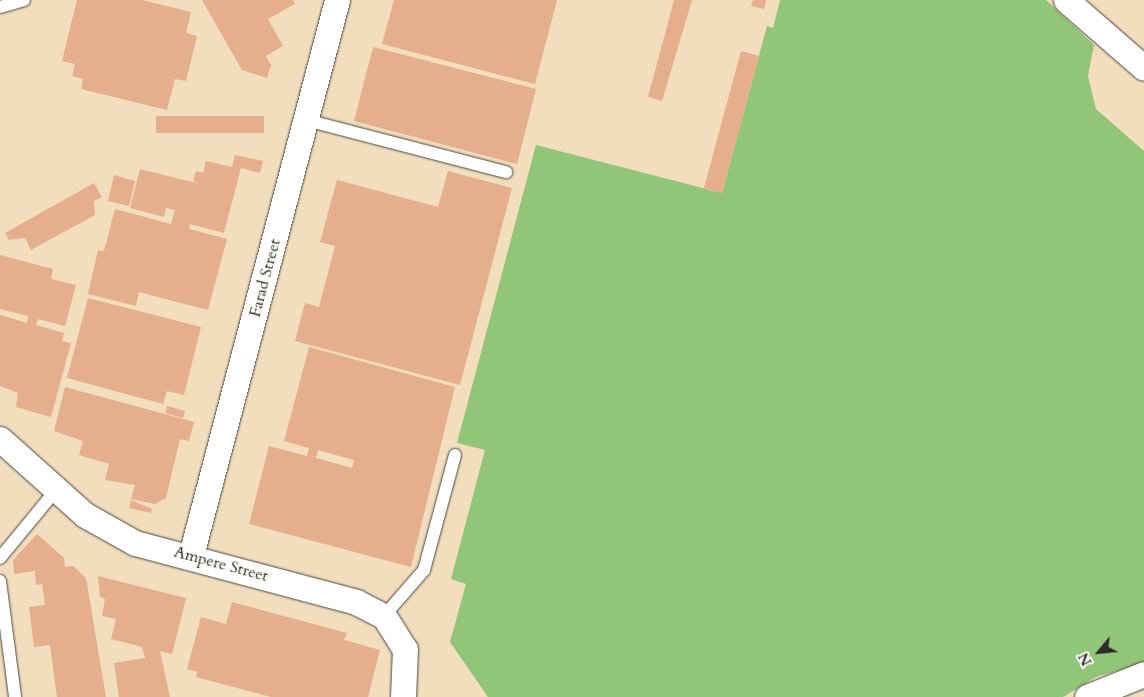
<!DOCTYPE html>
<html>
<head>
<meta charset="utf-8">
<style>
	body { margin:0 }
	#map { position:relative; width:1144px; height:697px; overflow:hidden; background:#f2ddbd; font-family:Cardo,serif }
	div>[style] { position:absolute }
	.green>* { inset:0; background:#91c577 }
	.building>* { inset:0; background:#e5ae8d }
	.roads { filter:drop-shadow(0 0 1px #494641) drop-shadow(0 0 1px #494641) }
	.lane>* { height:12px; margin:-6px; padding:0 6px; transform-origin:6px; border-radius:6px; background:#fff }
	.street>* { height:25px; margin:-12.5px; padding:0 12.5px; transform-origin:12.5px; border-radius:12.5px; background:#fff }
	span { translate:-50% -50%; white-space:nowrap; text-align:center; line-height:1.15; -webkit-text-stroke:4px #fdfcf7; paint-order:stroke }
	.street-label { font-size:16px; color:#2b2b2b }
	.north { position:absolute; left:1074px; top:627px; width:50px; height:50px; -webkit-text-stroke:4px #fdfcf7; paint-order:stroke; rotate:242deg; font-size:14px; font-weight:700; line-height:20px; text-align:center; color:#2b2b2b }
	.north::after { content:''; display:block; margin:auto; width:18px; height:22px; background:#2b2b2b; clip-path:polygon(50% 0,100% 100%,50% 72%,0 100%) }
</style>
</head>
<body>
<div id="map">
	<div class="green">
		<i style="clip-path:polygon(780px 0,1046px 0,1094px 45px,1088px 76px,1096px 109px,1144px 151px,1144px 663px,1096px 677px,1063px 697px,488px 697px,450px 642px,466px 584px,451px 579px,485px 450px,457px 443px,536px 145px,722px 193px,767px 26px,773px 28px)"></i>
	</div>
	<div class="building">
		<i style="clip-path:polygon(77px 0,142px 0,191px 12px,186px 33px,197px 36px,186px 81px,175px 79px,167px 110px,81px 89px,83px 79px,72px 76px,75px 64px,62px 61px)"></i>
		<i style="clip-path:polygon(202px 0,293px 0,295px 4px,268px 19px,283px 46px,266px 56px,271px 65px,267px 78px,242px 70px)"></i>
		<i style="clip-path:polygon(394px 0,557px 0,535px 84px,382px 44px)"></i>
		<i style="clip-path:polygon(674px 0,692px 0,662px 101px,648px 97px)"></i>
		<i style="clip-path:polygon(753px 0,766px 0,764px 9px,751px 6px)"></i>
		<i style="clip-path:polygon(373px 47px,536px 89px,517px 164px,354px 121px)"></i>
		<i style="clip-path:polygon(741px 51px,759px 56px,722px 193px,704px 188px)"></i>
		<i style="clip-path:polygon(156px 116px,264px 116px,264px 133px,156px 133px)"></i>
		<i style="clip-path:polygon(235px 155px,263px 161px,260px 173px,241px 168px,224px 233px,190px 224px,189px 229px,227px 239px,208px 310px,139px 292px,136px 306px,88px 294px,98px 250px,104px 251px,115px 209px,171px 224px,175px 210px,166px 208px,164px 217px,130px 208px,140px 169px,200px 184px,193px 181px,196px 171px,203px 173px,206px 161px,232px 167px)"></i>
		<i style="clip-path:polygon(448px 171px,512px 188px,460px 385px,295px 341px,305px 303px,319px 307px,335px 246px,320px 242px,337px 180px,438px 207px)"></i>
		<i style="clip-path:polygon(114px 175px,135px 181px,129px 206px,108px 201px)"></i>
		<i style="clip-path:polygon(94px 183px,102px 197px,94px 201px,95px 215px,31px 250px,25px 238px,9px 240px,5px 233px)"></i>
		<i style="clip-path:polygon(0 255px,53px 269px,51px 279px,76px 285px,65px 326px,38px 319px,36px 325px,64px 333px,62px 341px,71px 343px,51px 417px,16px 407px,18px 393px,0 386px,0 315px,27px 323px,28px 316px,0 309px)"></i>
		<i style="clip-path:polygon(88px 298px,201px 327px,184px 395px,167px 391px,163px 404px,67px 378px)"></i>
		<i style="clip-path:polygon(evenodd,309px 347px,455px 387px,411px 567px,249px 524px,269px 446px,307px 456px,309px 448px,284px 441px,309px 347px,318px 450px,354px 460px,352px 468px,316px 458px,318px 450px)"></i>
		<i style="clip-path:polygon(65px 387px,194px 422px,189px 441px,180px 439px,166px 498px,155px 504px,131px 499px,135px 485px,105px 480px,109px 464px,79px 455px,83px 441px,54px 431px)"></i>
		<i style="clip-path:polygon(167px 406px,185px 411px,183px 418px,165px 413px)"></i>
		<i style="clip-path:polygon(131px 500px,152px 509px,151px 513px,129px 508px)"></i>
		<i style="clip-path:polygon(37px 534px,64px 558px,65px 567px,73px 566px,86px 578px,106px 697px,57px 697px,50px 645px,34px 647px,29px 607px,45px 605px,42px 584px,36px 585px,35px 571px,14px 574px,13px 560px)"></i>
		<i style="clip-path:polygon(98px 576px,186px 598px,172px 654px,160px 651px,170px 697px,119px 697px,114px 663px,145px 658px,142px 647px,111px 639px,116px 619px,102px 616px,105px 599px,100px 597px)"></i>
		<i style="clip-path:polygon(232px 602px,347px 633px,344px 640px,380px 650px,368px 697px,271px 697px,196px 677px,197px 672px,187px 669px,201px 617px,226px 624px)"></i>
	</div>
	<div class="roads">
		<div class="lane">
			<i style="left:0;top:7px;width:25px;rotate:-16deg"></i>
			<i style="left:306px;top:120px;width:207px;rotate:14.6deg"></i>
			<i style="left:0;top:558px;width:88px;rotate:-50.5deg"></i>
			<i style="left:0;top:581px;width:117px;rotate:82.6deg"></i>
			<i style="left:384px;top:616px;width:61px;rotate:-49deg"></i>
			<i style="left:424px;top:570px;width:119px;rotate:-74.9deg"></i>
		</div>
		<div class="street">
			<i style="left:1066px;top:0;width:103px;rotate:41.1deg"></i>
			<i style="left:0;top:439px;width:114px;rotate:41.8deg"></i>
			<i style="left:85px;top:515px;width:57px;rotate:29.2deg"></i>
			<i style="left:135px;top:543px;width:229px;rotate:14.9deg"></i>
			<i style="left:356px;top:602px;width:31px;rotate:27deg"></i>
			<i style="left:384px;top:616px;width:39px;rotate:58deg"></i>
			<i style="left:405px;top:649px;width:48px;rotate:92.4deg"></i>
			<i style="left:191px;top:555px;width:574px;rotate:-75.26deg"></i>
			<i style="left:1087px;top:697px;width:61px;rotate:-22deg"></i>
		</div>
	</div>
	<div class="street-label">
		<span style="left:265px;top:278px;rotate:-75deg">Farad Street</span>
		<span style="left:221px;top:564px;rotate:15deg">Ampere Street</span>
	</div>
	<div class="north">N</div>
</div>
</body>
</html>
